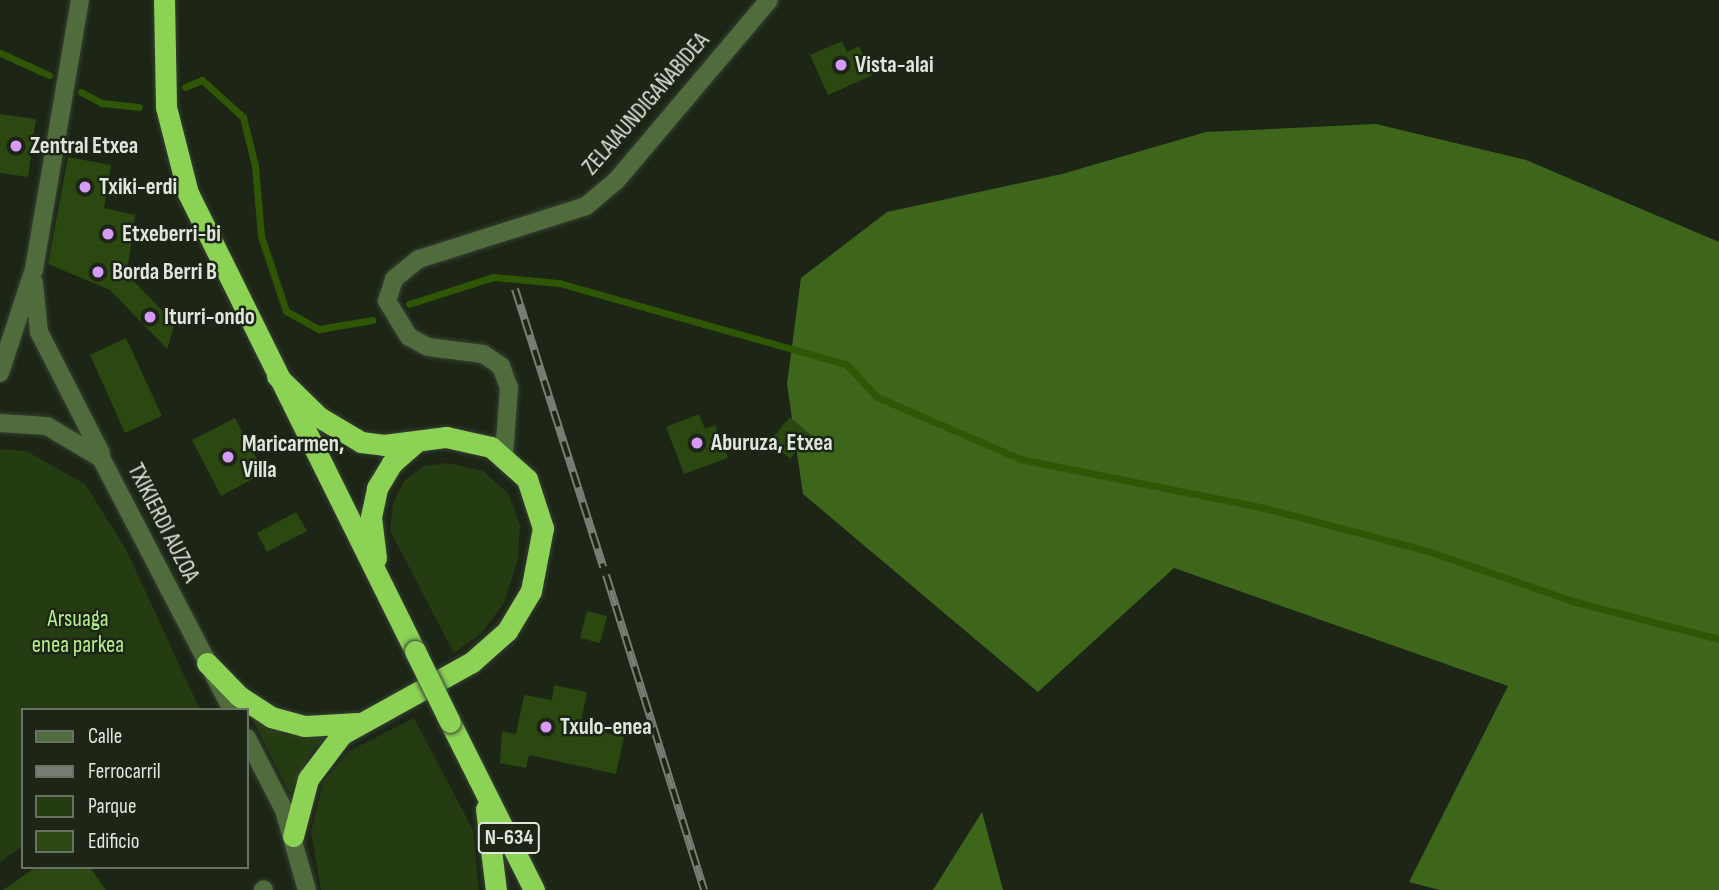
<!DOCTYPE html>
<html>
<head>
<meta charset="utf-8">
<style>
	body { margin:0 }
	#map { position:relative; width:1719px; height:890px; overflow:hidden; background:#1c2516; font-family:"Sofia Sans Condensed",sans-serif }
	div>[style] { position:absolute }
	.green>* { inset:0; background:#253b12 }
	.forest>* { inset:0; background:#3e661b }
	.stream>* { height:7px; margin:-3.5px; padding:0 3.5px; transform-origin:3.5px; border-radius:3.5px; background:#2f5604 }
	.building>* { inset:0; background:#2a480f }
	.roads { filter:drop-shadow(0 0 2px #374032) drop-shadow(0 0 2px #374032) }
	.minor>* { height:18px; margin:-9px; padding:0 9px; transform-origin:9px; border-radius:9px; background:#506b3c }
	.highway>* { height:21px; margin:-10.5px; padding:0 10.5px; transform-origin:10.5px; border-radius:10.5px; background:#8cd255 }
	.rail>* { height:8px; margin-top:-4px; transform-origin:0; background:repeating-linear-gradient(90deg,#1c2516 0 16px,#767e71 0 32px); box-sizing:border-box; border-block:2px solid #767e71 }
	.bridges { filter:drop-shadow(0 0 2px #374032) drop-shadow(0 0 2px #374032) }
	.highway-bridge>* { height:21px; margin:-10.5px; padding:0 10.5px; transform-origin:10.5px; border-radius:10.5px; background:#8cd255 }
	.dots>* { width:19px; height:19px; translate:-50% -50%; box-sizing:border-box; border:4px solid #1c2516; border-radius:50% }
	span { translate:-50% -50%; white-space:nowrap; text-align:center; line-height:1.15; -webkit-text-stroke:5px #1c2516; paint-order:stroke }
	.shield-label span { padding:2px 5px; background:#1c2516; border:2px solid; border-radius:5px; -webkit-text-stroke-width:0 }
	.shield-label { font-size:21px; color:#e0e6dc; font-weight:700 }
	.poi-label { font-size:23px; color:#e0e6dc; font-weight:700 }
	.left { translate:0 -50%; text-align:left }
	.street-label { font-size:23px; color:#e0e6dc }
	.park-label { font-size:23px; color:#b5f08c }
	.legend { position:absolute; left:21px; top:708px; width:228px; height:161px; box-sizing:border-box; background:#1c2516; border:2px solid #6a7265; margin:0; padding:9px 12px; list-style:none; font-size:21px; color:#e0e6dc }
	.legend li { display:flex; align-items:center; gap:14px; height:35px }
	.legend b { width:35px; border:2px solid #6a7265 }
</style>
</head>
<body>
<div id="map">
	<div class="green">
		<i style="clip-path:polygon(0 449px,26px 451px,85px 484px,126px 549px,200px 710px,23px 710px,23px 846px,0 862px)"></i>
		<i style="clip-path:polygon(448px 463px,483px 471px,508px 493px,520px 525px,518px 559px,504px 603px,482px 633px,454px 653px,390px 531px,393px 503px,404px 481px,424px 466px)"></i>
		<i style="clip-path:polygon(414px 718px,473px 830px,479px 890px,321px 890px,311px 832px,323px 782px,349px 751px)"></i>
		<i style="clip-path:polygon(252px 719px,287px 735px,330px 735px,313px 750px,290px 794px)"></i>
	</div>
	<div class="forest">
		<i style="clip-path:polygon(1376px 124px,1526px 160px,1719px 242px,1719px 890px,1440px 890px,1409px 882px,1508px 686px,1174px 568px,1038px 692px,803px 494px,787px 384px,801px 278px,887px 212px,1062px 174px,1206px 132px)"></i>
		<i style="clip-path:polygon(982px 812px,1003px 890px,933px 890px)"></i>
	</div>
	<div class="stream">
		<i style="left:0;top:53px;width:54px;rotate:24.2deg"></i>
		<i style="left:185px;top:87px;width:18px;rotate:-22deg"></i>
		<i style="left:202px;top:80px;width:55px;rotate:42.1deg"></i>
		<i style="left:243px;top:117px;width:50px;rotate:76.2deg"></i>
		<i style="left:255px;top:166px;width:70px;rotate:85.1deg"></i>
		<i style="left:261px;top:236px;width:79px;rotate:71.6deg"></i>
		<i style="left:286px;top:311px;width:38px;rotate:29deg"></i>
		<i style="left:319px;top:329px;width:54px;rotate:-9.6deg"></i>
		<i style="left:81px;top:92px;width:24px;rotate:28deg"></i>
		<i style="left:102px;top:103px;width:37px;rotate:6deg"></i>
		<i style="left:409px;top:304px;width:88px;rotate:-17.8deg"></i>
		<i style="left:493px;top:277px;width:66px;rotate:5.2deg"></i>
		<i style="left:559px;top:283px;width:298px;rotate:15.8deg"></i>
		<i style="left:846px;top:364px;width:45px;rotate:46.8deg"></i>
		<i style="left:877px;top:397px;width:156px;rotate:23.4deg"></i>
		<i style="left:1020px;top:459px;width:246px;rotate:11.3deg"></i>
		<i style="left:1261px;top:507px;width:173px;rotate:14.8deg"></i>
		<i style="left:1428px;top:551px;width:152px;rotate:19.1deg"></i>
		<i style="left:1572px;top:601px;width:152px;rotate:14.5deg"></i>
	</div>
	<div class="building">
		<i style="clip-path:polygon(842px 41px,847px 52px,859px 46px,873px 75px,828px 95px,810px 55px)"></i>
		<i style="clip-path:polygon(0 114px,36px 119px,28px 177px,0 173px)"></i>
		<i style="clip-path:polygon(68px 157px,111px 165px,104px 208px,135px 215px,127px 274px,175px 324px,167px 349px,110px 290px,48px 264px)"></i>
		<i style="clip-path:polygon(126px 338px,162px 416px,125px 433px,90px 355px)"></i>
		<i style="clip-path:polygon(699px 414px,705px 429px,715px 425px,728px 458px,684px 474px,666px 427px)"></i>
		<i style="clip-path:polygon(790px 417px,811px 435px,790px 459px,770px 441px)"></i>
		<i style="clip-path:polygon(235px 418px,264px 473px,221px 496px,192px 440px)"></i>
		<i style="clip-path:polygon(296px 512px,307px 531px,267px 552px,257px 533px)"></i>
		<i style="clip-path:polygon(587px 611px,607px 616px,600px 643px,580px 638px)"></i>
		<i style="clip-path:polygon(554px 685px,587px 692px,580px 727px,624px 737px,616px 774px,529px 755px,526px 768px,500px 763px,502px 731px,516px 734px,524px 695px,552px 700px)"></i>
		<i style="clip-path:polygon(36px 867px,90px 867px,106px 890px,3px 890px)"></i>
	</div>
	<div class="roads">
		<div class="minor">
			<i style="left:34px;top:283px;width:49px;rotate:84.2deg"></i>
			<i style="left:39px;top:332px;width:136px;rotate:62.9deg"></i>
			<i style="left:0;top:373px;width:109px;rotate:-71.9deg"></i>
			<i style="left:34px;top:269px;width:273px;rotate:-80.3deg"></i>
			<i style="left:0;top:423px;width:47px;rotate:3.7deg"></i>
			<i style="left:47px;top:426px;width:63px;rotate:30.7deg"></i>
			<i style="left:101px;top:458px;width:284px;rotate:62.5deg"></i>
			<i style="left:504px;top:455px;width:67px;rotate:-85.7deg"></i>
			<i style="left:509px;top:388px;width:23px;rotate:-110deg"></i>
			<i style="left:501px;top:366px;width:22px;rotate:-146deg"></i>
			<i style="left:483px;top:354px;width:55px;rotate:-172.7deg"></i>
			<i style="left:428px;top:347px;width:21px;rotate:-152deg"></i>
			<i style="left:409px;top:337px;width:42px;rotate:-121.4deg"></i>
			<i style="left:387px;top:301px;width:23px;rotate:-72deg"></i>
			<i style="left:394px;top:279px;width:32px;rotate:-39deg"></i>
			<i style="left:419px;top:259px;width:175px;rotate:-17.6deg"></i>
			<i style="left:586px;top:206px;width:39px;rotate:-40deg"></i>
			<i style="left:616px;top:181px;width:237px;rotate:-49.8deg"></i>
			<i style="left:247px;top:738px;width:81px;rotate:62.8deg"></i>
			<i style="left:284px;top:810px;width:83px;rotate:74deg"></i>
			<i style="left:263px;top:890px;width:1px;rotate:-45deg"></i>
		</div>
		<div class="highway">
			<i style="left:164px;top:0;width:107px;rotate:88.9deg"></i>
			<i style="left:166px;top:107px;width:89px;rotate:75.7deg"></i>
			<i style="left:188px;top:193px;width:511px;rotate:63.64deg"></i>
			<i style="left:277px;top:376px;width:59px;rotate:44.3deg"></i>
			<i style="left:319px;top:417px;width:49px;rotate:30.8deg"></i>
			<i style="left:361px;top:442px;width:23px;rotate:7deg"></i>
			<i style="left:384px;top:445px;width:63px;rotate:-7.4deg"></i>
			<i style="left:446px;top:437px;width:46px;rotate:12.5deg"></i>
			<i style="left:491px;top:447px;width:48px;rotate:41.6deg"></i>
			<i style="left:527px;top:479px;width:52px;rotate:71.9deg"></i>
			<i style="left:543px;top:528px;width:64px;rotate:100.8deg"></i>
			<i style="left:531px;top:591px;width:47px;rotate:121deg"></i>
			<i style="left:507px;top:631px;width:47px;rotate:138.5deg"></i>
			<i style="left:472px;top:662px;width:149px;rotate:151deg"></i>
			<i style="left:342px;top:734px;width:56px;rotate:127.1deg"></i>
			<i style="left:308px;top:779px;width:59px;rotate:104.7deg"></i>
			<i style="left:376px;top:558px;width:41px;rotate:-97deg"></i>
			<i style="left:371px;top:517px;width:30px;rotate:-78deg"></i>
			<i style="left:377px;top:488px;width:29px;rotate:-59deg"></i>
			<i style="left:392px;top:463px;width:30px;rotate:-41deg"></i>
			<i style="left:207px;top:663px;width:46px;rotate:45.9deg"></i>
			<i style="left:239px;top:696px;width:38px;rotate:33deg"></i>
			<i style="left:271px;top:717px;width:35px;rotate:15deg"></i>
			<i style="left:305px;top:726px;width:53px;rotate:-3.2deg"></i>
			<i style="left:450px;top:722px;width:188px;rotate:63.4deg"></i>
			<i style="left:486px;top:809px;width:82px;rotate:83deg"></i>
		</div>
	</div>
	<div class="rail">
		<i style="left:515px;top:289px;width:292px;rotate:72.4deg"></i>
		<i style="left:606px;top:575px;width:330px;rotate:72.7deg"></i>
	</div>
	<div class="bridges">
		<div class="highway-bridge">
			<i style="left:415px;top:651px;width:79px;rotate:63.8deg"></i>
		</div>
	</div>
	<div class="dots">
		<i style="left:841px;top:65px;background:#d89af8"></i>
		<i style="left:16px;top:146px;background:#d89af8"></i>
		<i style="left:85px;top:187px;background:#d89af8"></i>
		<i style="left:108px;top:234px;background:#d89af8"></i>
		<i style="left:98px;top:272px;background:#d89af8"></i>
		<i style="left:150px;top:317px;background:#d89af8"></i>
		<i style="left:697px;top:443px;background:#d89af8"></i>
		<i style="left:228px;top:457px;background:#d89af8"></i>
		<i style="left:546px;top:727px;background:#d89af8"></i>
	</div>
	<div class="shield-label">
		<span style="left:509px;top:838px">N-634</span>
	</div>
	<div class="poi-label">
		<span class="left" style="left:855px;top:65px">Vista-alai</span>
		<span class="left" style="left:30px;top:146px">Zentral Etxea</span>
		<span class="left" style="left:99px;top:187px">Txiki-erdi</span>
		<span class="left" style="left:122px;top:234px">Etxeberri-bi</span>
		<span class="left" style="left:112px;top:272px">Borda Berri B</span>
		<span class="left" style="left:164px;top:317px">Iturri-ondo</span>
		<span class="left" style="left:711px;top:443px">Aburuza, Etxea</span>
		<span class="left" style="left:242px;top:457px">Maricarmen,<br>Villa</span>
		<span class="left" style="left:560px;top:727px">Txulo-enea</span>
	</div>
	<div class="street-label">
		<span style="left:646px;top:104px;rotate:-49deg">ZELAIAUNDIGAÑABIDEA</span>
		<span style="left:163px;top:523px;rotate:63deg">TXIKIERDI AUZOA</span>
	</div>
	<div class="park-label">
		<span style="left:78px;top:632px">Arsuaga<br>enea parkea</span>
	</div>
	<ul class="legend">
	<li><b style="height:9px;background:#506b3c"></b>Calle</li>
	<li><b style="height:9px;background:#767e71"></b>Ferrocarril</li>
	<li><b style="height:19px;background:#253b12"></b>Parque</li>
	<li><b style="height:19px;background:#2a480f"></b>Edificio</li>
	</ul>
</div>
</body>
</html>
